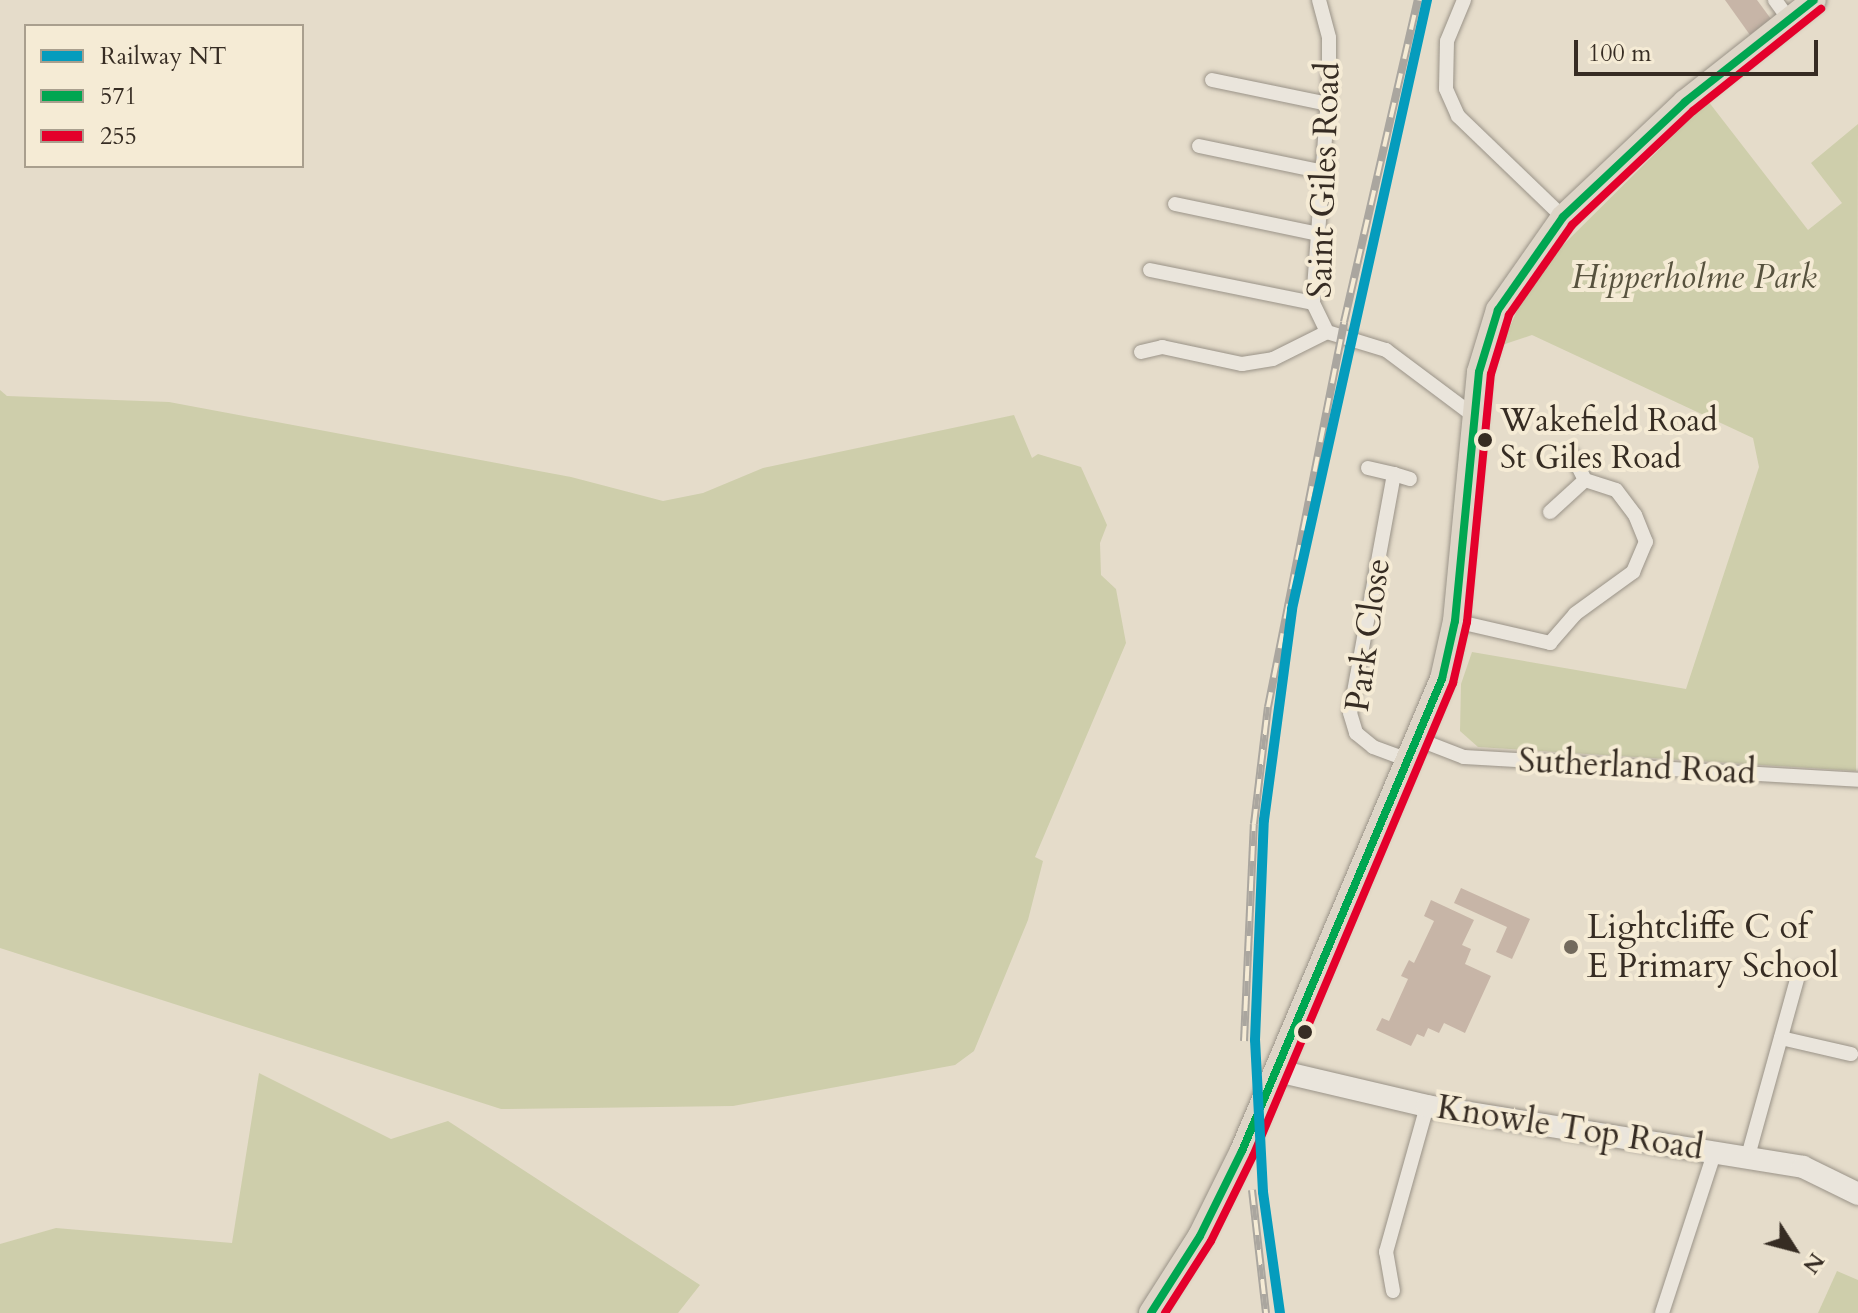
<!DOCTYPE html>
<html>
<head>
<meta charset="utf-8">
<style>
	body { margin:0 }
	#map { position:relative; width:1858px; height:1313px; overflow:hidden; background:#e5dcca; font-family:Cardo,serif }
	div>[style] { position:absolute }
	.green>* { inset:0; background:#ceceab }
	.building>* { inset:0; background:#c7b5a7 }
	.roads { filter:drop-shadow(0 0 2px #9a9388) drop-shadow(0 0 2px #9a9388) }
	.street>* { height:14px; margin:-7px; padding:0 7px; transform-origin:7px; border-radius:7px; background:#eae5dc }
	.secondary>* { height:22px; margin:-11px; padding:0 11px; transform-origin:11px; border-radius:11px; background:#eae5dc }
	.primary>* { height:24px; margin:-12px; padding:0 12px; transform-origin:12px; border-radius:12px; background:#ddd5c7 }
	.rail>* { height:8px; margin-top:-4px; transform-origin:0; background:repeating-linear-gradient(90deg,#f5ebd5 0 15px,#aaa69f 0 30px); box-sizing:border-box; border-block:2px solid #aaa69f }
	.bus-1>* { height:8px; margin:-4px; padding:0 4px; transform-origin:4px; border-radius:4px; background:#00a651 }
	.bus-2>* { height:8px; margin:-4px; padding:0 4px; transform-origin:4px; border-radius:4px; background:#e4002b }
	.rail-1>* { height:10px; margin:-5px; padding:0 5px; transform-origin:5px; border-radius:5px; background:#059cbd }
	.dots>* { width:22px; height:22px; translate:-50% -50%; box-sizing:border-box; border:4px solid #f5ebd5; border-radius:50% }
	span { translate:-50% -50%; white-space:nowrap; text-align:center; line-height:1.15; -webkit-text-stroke:8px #f5ebd5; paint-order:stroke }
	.bus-label { font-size:32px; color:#362c23 }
	.left { translate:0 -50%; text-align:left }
	.street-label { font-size:34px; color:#362c23 }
	.park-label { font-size:34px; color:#57523e; font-style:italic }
	.poi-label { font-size:34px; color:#362c23 }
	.legend { position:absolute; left:24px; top:24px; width:280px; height:144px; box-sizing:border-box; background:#f5ebd5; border:2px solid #a99f8e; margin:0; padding:10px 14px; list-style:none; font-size:24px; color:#362c23 }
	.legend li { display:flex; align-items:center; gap:16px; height:40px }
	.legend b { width:40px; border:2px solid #a99f8e }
	.north { position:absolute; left:1754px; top:1209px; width:80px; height:80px; -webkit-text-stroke:6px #f5ebd5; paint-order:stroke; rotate:126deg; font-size:22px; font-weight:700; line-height:32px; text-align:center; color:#362c23 }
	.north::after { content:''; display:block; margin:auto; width:28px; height:36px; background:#362c23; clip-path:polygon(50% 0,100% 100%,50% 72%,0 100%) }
	.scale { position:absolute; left:1574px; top:40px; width:244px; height:36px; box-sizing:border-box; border:4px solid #362c23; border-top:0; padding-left:10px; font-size:24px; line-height:28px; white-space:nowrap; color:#362c23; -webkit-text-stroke:6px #f5ebd5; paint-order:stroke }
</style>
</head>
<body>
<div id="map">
	<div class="green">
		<i style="clip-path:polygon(1708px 101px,1808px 230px,1842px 203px,1811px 163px,1858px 124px,1856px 771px,1478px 747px,1460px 731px,1461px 684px,1472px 652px,1686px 689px,1759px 467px,1753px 438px,1532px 335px,1502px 345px,1522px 299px,1555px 253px)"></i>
		<i style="clip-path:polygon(0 390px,7px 396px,169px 402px,571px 477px,663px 501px,703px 493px,763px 468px,1014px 415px,1032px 458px,1038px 454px,1081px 467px,1107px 525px,1100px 543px,1101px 575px,1116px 589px,1126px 643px,1035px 857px,1043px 861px,1028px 920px,974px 1051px,955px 1065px,733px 1106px,501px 1109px,0 948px)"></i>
		<i style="clip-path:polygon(259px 1073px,391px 1139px,448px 1121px,700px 1285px,678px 1313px,0 1313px,0 1244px,56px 1228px,232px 1243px)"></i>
		<i style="clip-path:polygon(1837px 1271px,1858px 1280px,1858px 1313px,1818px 1313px)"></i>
	</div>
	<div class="building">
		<i style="clip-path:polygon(1725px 0,1757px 0,1771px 19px,1750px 35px)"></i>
		<i style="clip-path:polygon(1461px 888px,1530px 919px,1512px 959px,1496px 952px,1507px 927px,1454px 903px)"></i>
		<i style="clip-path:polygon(1431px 900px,1474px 920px,1462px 945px,1471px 949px,1465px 964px,1491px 976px,1465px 1033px,1444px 1023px,1439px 1033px,1428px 1028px,1424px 1037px,1417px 1034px,1411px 1046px,1376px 1030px,1382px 1018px,1389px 1021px,1408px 979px,1401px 976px,1409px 960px,1414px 963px,1434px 921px,1424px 916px)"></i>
	</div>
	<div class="roads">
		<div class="street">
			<i style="left:1319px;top:0;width:39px;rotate:75deg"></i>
			<i style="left:1329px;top:38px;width:46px;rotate:90deg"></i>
			<i style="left:1329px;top:84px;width:220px;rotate:94.2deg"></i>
			<i style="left:1313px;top:303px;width:32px;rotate:64deg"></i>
			<i style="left:1327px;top:332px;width:62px;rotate:17deg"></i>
			<i style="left:1386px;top:350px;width:109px;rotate:36.8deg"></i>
			<i style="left:1464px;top:0;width:44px;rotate:112.5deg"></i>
			<i style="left:1447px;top:41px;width:48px;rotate:91.2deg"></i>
			<i style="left:1446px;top:89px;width:30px;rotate:66deg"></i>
			<i style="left:1458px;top:116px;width:146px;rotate:43.9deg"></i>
			<i style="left:1775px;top:0;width:24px;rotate:54deg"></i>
			<i style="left:1212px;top:80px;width:118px;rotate:11.7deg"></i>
			<i style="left:1199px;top:146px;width:127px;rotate:11.8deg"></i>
			<i style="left:1175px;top:204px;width:146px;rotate:11.8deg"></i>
			<i style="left:1150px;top:270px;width:166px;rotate:11.4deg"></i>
			<i style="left:1141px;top:352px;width:22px;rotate:-13deg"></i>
			<i style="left:1162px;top:347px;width:82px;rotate:12deg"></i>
			<i style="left:1242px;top:364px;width:31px;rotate:-9deg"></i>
			<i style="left:1273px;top:359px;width:60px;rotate:-26.6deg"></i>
			<i style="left:1368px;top:468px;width:27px;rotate:13deg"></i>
			<i style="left:1410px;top:479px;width:17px;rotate:-163deg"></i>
			<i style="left:1394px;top:474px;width:243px;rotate:100.4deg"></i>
			<i style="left:1350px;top:713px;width:21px;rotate:73deg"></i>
			<i style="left:1356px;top:733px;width:22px;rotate:39deg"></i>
			<i style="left:1373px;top:747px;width:40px;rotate:20.2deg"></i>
			<i style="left:1550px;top:512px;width:47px;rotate:-42.4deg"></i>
			<i style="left:1455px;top:621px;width:98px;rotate:13deg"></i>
			<i style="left:1550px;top:643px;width:38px;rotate:-49deg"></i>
			<i style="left:1575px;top:614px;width:72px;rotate:-35.9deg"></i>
			<i style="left:1633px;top:572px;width:33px;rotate:-67deg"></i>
			<i style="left:1646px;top:542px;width:29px;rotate:-112deg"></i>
			<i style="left:1635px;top:515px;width:31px;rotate:-127deg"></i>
			<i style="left:1616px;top:490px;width:33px;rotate:-162deg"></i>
			<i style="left:1585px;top:480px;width:29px;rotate:-117deg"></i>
			<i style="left:1420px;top:740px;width:47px;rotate:21.1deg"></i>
			<i style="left:1464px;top:757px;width:395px;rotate:3.3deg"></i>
			<i style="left:1781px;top:1038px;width:72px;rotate:12.9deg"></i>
			<i style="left:1748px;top:1156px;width:194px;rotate:-74.5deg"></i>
			<i style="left:1393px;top:1291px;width:40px;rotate:-100deg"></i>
			<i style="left:1386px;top:1252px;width:152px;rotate:-74.3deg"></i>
			<i style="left:1662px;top:1313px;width:170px;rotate:-71.9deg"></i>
		</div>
		<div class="secondary">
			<i style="left:1278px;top:1071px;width:153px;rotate:13.2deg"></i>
			<i style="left:1427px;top:1106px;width:381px;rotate:9.2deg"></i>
			<i style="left:1803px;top:1167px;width:61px;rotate:26.1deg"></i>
		</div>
		<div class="primary">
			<i style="left:1151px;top:1313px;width:91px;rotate:-57.5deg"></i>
			<i style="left:1200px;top:1236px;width:95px;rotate:-63.7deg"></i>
			<i style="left:1242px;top:1151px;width:513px;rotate:-67.04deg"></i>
			<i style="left:1442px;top:679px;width:59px;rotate:-77.4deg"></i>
			<i style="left:1455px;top:621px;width:250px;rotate:-84.5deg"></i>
			<i style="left:1479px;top:372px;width:65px;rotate:-73deg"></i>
			<i style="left:1498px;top:310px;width:113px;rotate:-55deg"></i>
			<i style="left:1563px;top:217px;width:168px;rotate:-43.3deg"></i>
			<i style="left:1685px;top:102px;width:164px;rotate:-38.3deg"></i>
		</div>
	</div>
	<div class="rail">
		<i style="left:1244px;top:1041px;width:217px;rotate:-87.4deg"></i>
		<i style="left:1254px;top:824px;width:118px;rotate:-83.2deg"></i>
		<i style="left:1268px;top:707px;width:392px;rotate:-78.8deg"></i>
		<i style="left:1344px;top:322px;width:330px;rotate:-77.1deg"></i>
		<i style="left:1252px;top:1190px;width:124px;rotate:83.5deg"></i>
	</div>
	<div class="bus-1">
		<i style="left:1151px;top:1313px;width:91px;rotate:-57.5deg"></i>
		<i style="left:1200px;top:1236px;width:95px;rotate:-63.7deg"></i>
		<i style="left:1242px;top:1151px;width:513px;rotate:-67.04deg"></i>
		<i style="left:1442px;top:679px;width:59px;rotate:-77.4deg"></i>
		<i style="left:1455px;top:621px;width:250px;rotate:-84.5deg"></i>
		<i style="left:1479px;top:372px;width:65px;rotate:-73deg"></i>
		<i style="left:1498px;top:310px;width:113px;rotate:-55deg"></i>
		<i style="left:1563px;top:217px;width:168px;rotate:-43.3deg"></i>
		<i style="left:1685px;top:102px;width:164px;rotate:-38.3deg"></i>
	</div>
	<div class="bus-2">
		<i style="left:1165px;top:1313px;width:85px;rotate:-57.4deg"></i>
		<i style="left:1211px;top:1241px;width:95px;rotate:-63.7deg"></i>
		<i style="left:1253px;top:1156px;width:514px;rotate:-67.08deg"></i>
		<i style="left:1453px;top:683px;width:63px;rotate:-77.1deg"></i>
		<i style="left:1467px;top:622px;width:249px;rotate:-84.5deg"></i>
		<i style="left:1491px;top:374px;width:62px;rotate:-73deg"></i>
		<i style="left:1509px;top:315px;width:110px;rotate:-55deg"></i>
		<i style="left:1572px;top:225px;width:166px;rotate:-43.3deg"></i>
		<i style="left:1693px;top:111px;width:164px;rotate:-38.6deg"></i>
	</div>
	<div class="rail-1">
		<i style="left:1280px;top:1313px;width:122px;rotate:-98deg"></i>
		<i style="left:1263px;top:1192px;width:152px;rotate:-93deg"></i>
		<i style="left:1255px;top:1040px;width:220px;rotate:-87.7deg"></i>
		<i style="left:1264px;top:820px;width:213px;rotate:-82.4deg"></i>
		<i style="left:1292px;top:609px;width:624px;rotate:-77.5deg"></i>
	</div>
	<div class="dots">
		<i style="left:1485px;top:440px;background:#362c23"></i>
		<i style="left:1571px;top:947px;background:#736a5d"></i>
		<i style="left:1305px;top:1032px;background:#362c23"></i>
	</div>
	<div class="bus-label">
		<span class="left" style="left:1500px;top:440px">Wakefield Road<br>St Giles Road</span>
	</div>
	<div class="street-label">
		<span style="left:1324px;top:180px;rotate:-88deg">Saint Giles Road</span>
		<span style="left:1368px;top:635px;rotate:-82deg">Park Close</span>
		<span style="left:1637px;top:767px;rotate:3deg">Sutherland Road</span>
		<span style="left:1570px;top:1128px;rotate:9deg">Knowle Top Road</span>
	</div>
	<div class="park-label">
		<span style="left:1694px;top:278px">Hipperholme Park</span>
	</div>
	<div class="poi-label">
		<span class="left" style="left:1587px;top:947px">Lightcliffe C of<br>E Primary School</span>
	</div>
	<ul class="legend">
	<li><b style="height:10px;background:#059cbd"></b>Railway NT</li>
	<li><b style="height:10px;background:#00a651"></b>571</li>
	<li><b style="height:10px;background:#e4002b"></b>255</li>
	</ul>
	<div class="north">N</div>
	<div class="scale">100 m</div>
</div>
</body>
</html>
